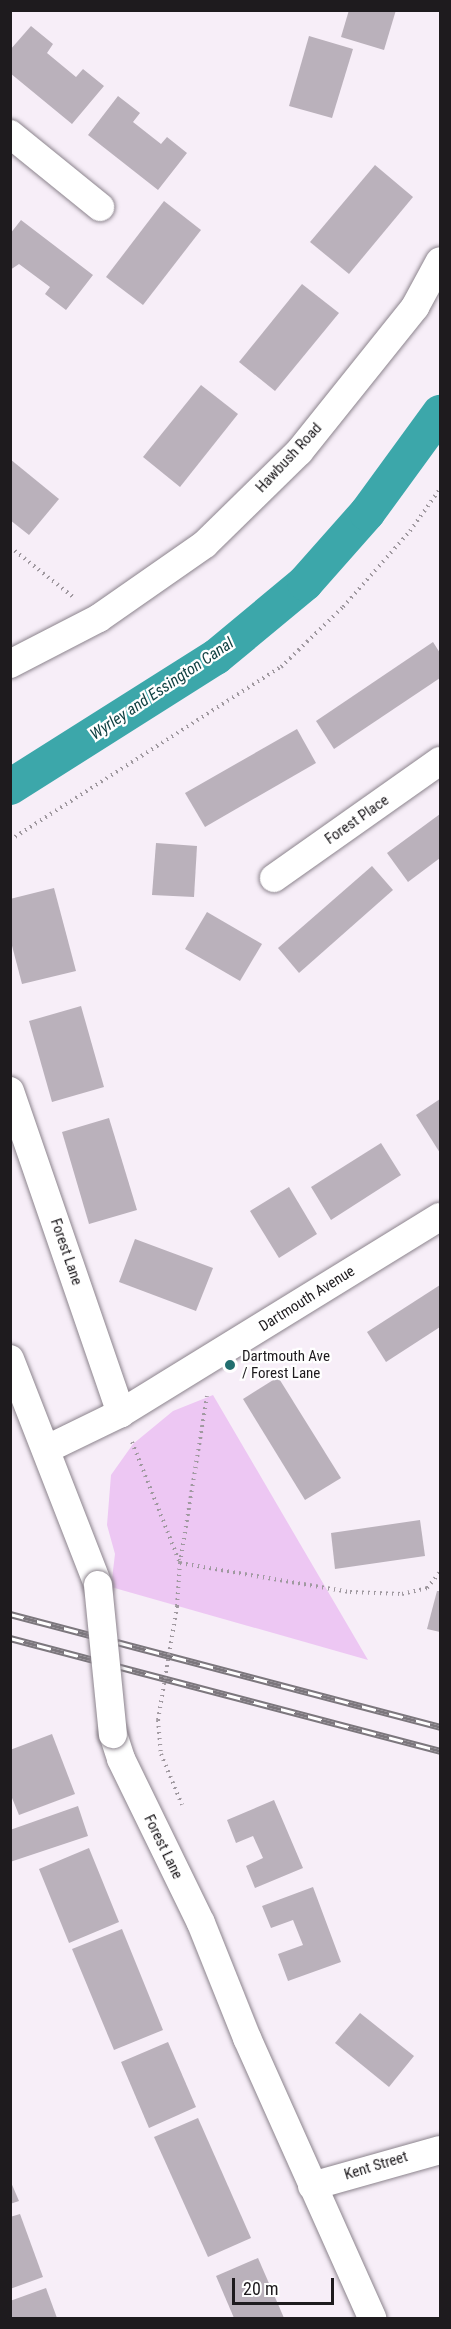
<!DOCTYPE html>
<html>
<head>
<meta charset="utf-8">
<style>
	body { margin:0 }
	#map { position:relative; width:451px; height:2329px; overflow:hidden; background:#f7eef8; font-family:"Roboto Condensed",sans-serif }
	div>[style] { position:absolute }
	.green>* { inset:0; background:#edc7f3 }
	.canal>* { height:36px; margin:-18px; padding:0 18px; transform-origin:18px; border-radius:18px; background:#3ca7aa }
	.building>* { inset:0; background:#bab1bb }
	.path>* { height:4px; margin-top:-2px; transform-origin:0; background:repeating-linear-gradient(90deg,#a099a0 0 1.5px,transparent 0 6px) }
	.roads { filter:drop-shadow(0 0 2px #8c848d) drop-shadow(0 0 2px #8c848d) }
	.street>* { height:28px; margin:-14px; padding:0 14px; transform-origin:14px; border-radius:14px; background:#fff }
	.rail>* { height:7px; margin-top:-3.5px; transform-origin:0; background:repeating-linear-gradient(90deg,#fff 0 14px,#7c777d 0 28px); box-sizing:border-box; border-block:2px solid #7c777d }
	.path-bridge>* { height:4px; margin-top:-2px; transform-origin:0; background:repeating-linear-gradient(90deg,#a099a0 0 1.5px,transparent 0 6px) }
	.bridges { filter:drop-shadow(0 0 2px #8c848d) drop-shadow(0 0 2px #8c848d) }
	.street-bridge>* { height:28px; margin:-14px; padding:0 14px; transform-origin:14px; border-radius:14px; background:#fff }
	.dots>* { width:16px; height:16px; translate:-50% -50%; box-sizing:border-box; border:3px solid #fff; border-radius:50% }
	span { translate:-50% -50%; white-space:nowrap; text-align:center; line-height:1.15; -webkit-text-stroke:4.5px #fff; paint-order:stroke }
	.street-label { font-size:15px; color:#1e1b1e }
	.poi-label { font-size:15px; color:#1e1b1e }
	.left { translate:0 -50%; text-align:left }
	.water-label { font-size:16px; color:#0e3f40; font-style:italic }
	.frame { position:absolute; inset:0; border:12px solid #1e1b1e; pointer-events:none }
	.scale { position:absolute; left:232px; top:2278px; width:102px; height:27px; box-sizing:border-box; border:3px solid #1e1b1e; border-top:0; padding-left:8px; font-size:18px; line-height:21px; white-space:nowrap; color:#1e1b1e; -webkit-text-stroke:4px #fff; paint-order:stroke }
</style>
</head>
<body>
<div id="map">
	<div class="green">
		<i style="clip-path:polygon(213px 1395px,368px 1660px,111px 1587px,115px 1554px,107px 1525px,111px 1475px,133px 1444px,173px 1411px)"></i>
	</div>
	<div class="canal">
		<i style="left:10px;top:787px;width:244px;rotate:-32.3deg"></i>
		<i style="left:216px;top:657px;width:116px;rotate:-39.7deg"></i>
		<i style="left:305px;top:583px;width:94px;rotate:-48.5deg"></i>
		<i style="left:367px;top:513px;width:124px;rotate:-53.9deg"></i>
	</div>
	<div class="building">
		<i style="clip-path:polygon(349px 10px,396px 10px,384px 50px,341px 37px)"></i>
		<i style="clip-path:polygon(31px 26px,53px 44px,47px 53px,76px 77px,83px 69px,104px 86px,72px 124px,10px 73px,10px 50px)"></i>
		<i style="clip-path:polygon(309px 36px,353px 49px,332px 118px,289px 106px)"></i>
		<i style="clip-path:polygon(118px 96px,140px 113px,133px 122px,161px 144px,167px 137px,187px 153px,158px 190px,88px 135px)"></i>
		<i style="clip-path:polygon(375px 165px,413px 197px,349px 274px,310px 242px)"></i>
		<i style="clip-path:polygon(164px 201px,201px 230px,143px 305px,106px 277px)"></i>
		<i style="clip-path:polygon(21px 220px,93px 275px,66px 310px,45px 294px,50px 287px,19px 264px,10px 270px,10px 234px)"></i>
		<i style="clip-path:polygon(302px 284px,339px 313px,275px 391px,239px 362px)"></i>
		<i style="clip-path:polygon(201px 385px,238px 414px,180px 487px,143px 457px)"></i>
		<i style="clip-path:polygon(10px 459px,59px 499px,29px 535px,10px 520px)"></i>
		<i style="clip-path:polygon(433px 642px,440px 653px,440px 678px,334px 749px,316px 721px)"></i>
		<i style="clip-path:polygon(297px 729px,316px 763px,205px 827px,185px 793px)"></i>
		<i style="clip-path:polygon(440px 814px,440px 858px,408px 882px,387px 853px)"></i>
		<i style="clip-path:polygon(156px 843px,197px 846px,194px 897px,152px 895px)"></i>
		<i style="clip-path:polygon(372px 866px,393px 890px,299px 973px,278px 948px)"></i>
		<i style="clip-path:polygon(54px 888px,76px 971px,22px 984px,10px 938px,10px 899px)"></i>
		<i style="clip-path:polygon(207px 912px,262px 944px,240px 981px,185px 949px)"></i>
		<i style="clip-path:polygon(81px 1006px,104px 1087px,52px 1102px,29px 1021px)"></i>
		<i style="clip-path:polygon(440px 1099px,440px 1153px,416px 1115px)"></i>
		<i style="clip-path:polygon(109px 1118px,137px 1210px,89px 1224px,62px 1132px)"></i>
		<i style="clip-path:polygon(381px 1143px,401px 1175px,331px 1220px,311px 1187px)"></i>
		<i style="clip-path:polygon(289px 1187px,317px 1234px,279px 1258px,250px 1211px)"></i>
		<i style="clip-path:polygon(135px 1239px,213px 1268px,196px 1311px,119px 1282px)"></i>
		<i style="clip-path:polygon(440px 1285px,440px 1327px,386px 1362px,367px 1332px)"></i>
		<i style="clip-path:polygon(278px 1377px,341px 1478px,305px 1500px,243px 1399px)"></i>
		<i style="clip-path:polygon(420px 1520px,425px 1556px,335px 1569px,331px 1533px)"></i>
		<i style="clip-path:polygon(437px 1591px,440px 1591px,440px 1632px,427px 1629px)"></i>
		<i style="clip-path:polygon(52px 1734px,75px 1794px,19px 1815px,10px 1793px,10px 1750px)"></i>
		<i style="clip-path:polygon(274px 1800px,303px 1868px,255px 1888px,246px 1866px,263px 1858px,253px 1836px,236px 1843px,227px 1820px)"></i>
		<i style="clip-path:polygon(78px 1806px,88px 1836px,10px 1862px,10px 1830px)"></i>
		<i style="clip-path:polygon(89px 1848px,119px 1922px,69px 1943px,39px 1869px)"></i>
		<i style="clip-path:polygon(313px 1887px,341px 1962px,288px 1981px,278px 1954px,303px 1945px,293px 1920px,271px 1928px,262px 1906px)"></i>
		<i style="clip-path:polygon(122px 1929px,163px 2030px,114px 2050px,72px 1949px)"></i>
		<i style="clip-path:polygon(360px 2013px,414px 2056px,389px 2087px,335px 2043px)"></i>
		<i style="clip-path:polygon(168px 2042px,196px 2107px,149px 2128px,121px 2062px)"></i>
		<i style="clip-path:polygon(198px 2118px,251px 2238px,208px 2257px,154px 2137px)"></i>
		<i style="clip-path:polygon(10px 2180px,19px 2201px,10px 2204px)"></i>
		<i style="clip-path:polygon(20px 2214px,43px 2277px,10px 2289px,10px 2217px)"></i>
		<i style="clip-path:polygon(258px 2258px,284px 2318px,234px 2318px,216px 2276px)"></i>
		<i style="clip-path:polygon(46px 2288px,57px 2318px,11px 2318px,10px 2301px)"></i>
	</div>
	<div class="path">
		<i style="left:10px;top:547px;width:80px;rotate:38.4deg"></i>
		<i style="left:10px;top:840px;width:322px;rotate:-32.6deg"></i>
		<i style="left:281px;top:667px;width:86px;rotate:-44.1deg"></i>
		<i style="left:343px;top:607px;width:101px;rotate:-48.6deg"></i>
		<i style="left:410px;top:531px;width:52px;rotate:-54.5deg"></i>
		<i style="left:132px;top:1442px;width:130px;rotate:68.4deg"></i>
		<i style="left:180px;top:1563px;width:172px;rotate:9.7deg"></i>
		<i style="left:350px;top:1592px;width:52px;rotate:2.2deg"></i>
		<i style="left:402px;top:1594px;width:26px;rotate:-13deg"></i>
		<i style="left:427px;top:1588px;width:21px;rotate:-51deg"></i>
		<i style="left:177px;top:1606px;width:43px;rotate:-86deg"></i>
		<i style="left:180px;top:1563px;width:169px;rotate:-80.8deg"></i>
		<i style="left:158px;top:1720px;width:34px;rotate:85deg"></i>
		<i style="left:161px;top:1754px;width:55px;rotate:67.6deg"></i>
	</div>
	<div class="roads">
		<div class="street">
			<i style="left:10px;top:134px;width:116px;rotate:39deg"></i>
			<i style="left:10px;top:664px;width:100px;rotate:-27.3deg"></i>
			<i style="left:99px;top:618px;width:129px;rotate:-34.9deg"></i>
			<i style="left:205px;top:544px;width:132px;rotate:-44.4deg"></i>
			<i style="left:299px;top:452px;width:186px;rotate:-51.3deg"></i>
			<i style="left:415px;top:307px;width:52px;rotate:-61.5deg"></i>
			<i style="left:274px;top:878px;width:203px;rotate:-35.2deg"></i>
			<i style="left:10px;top:1091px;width:341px;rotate:71deg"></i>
			<i style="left:10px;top:1359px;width:243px;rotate:68.7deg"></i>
			<i style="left:47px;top:1449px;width:82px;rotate:-25.9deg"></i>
			<i style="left:121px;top:1413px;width:374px;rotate:-31.6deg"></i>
			<i style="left:113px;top:1734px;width:26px;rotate:72deg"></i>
			<i style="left:121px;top:1759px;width:182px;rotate:64deg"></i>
			<i style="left:201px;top:1923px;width:124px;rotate:68.2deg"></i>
			<i style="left:247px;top:2038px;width:307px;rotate:65.9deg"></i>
			<i style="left:312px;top:2186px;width:133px;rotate:-15.7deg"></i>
		</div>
	</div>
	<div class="rail">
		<i style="left:10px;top:1614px;width:445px;rotate:14.7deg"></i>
		<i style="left:10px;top:1638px;width:445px;rotate:14.7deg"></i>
	</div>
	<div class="path-bridge">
		<i style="left:158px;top:1720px;width:116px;rotate:-80.5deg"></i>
	</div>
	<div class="bridges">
		<div class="street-bridge">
			<i style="left:98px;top:1585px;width:150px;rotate:84.3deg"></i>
		</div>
	</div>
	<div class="dots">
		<i style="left:230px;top:1365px;background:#226e6f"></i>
	</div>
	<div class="street-label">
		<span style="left:289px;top:458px;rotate:-47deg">Hawbush Road</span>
		<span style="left:357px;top:820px;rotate:-35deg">Forest Place</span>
		<span style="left:66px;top:1252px;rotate:71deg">Forest Lane</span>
		<span style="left:307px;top:1299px;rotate:-32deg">Dartmouth Avenue</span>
		<span style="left:163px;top:1847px;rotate:64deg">Forest Lane</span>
		<span style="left:376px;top:2166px;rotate:-17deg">Kent Street</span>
	</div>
	<div class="poi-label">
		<span class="left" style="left:242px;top:1365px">Dartmouth Ave<br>/ Forest Lane</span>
	</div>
	<div class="water-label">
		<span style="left:162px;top:689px;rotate:-34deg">Wyrley and Essington Canal</span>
	</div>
	<div class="frame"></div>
	<div class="scale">20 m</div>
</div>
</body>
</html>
